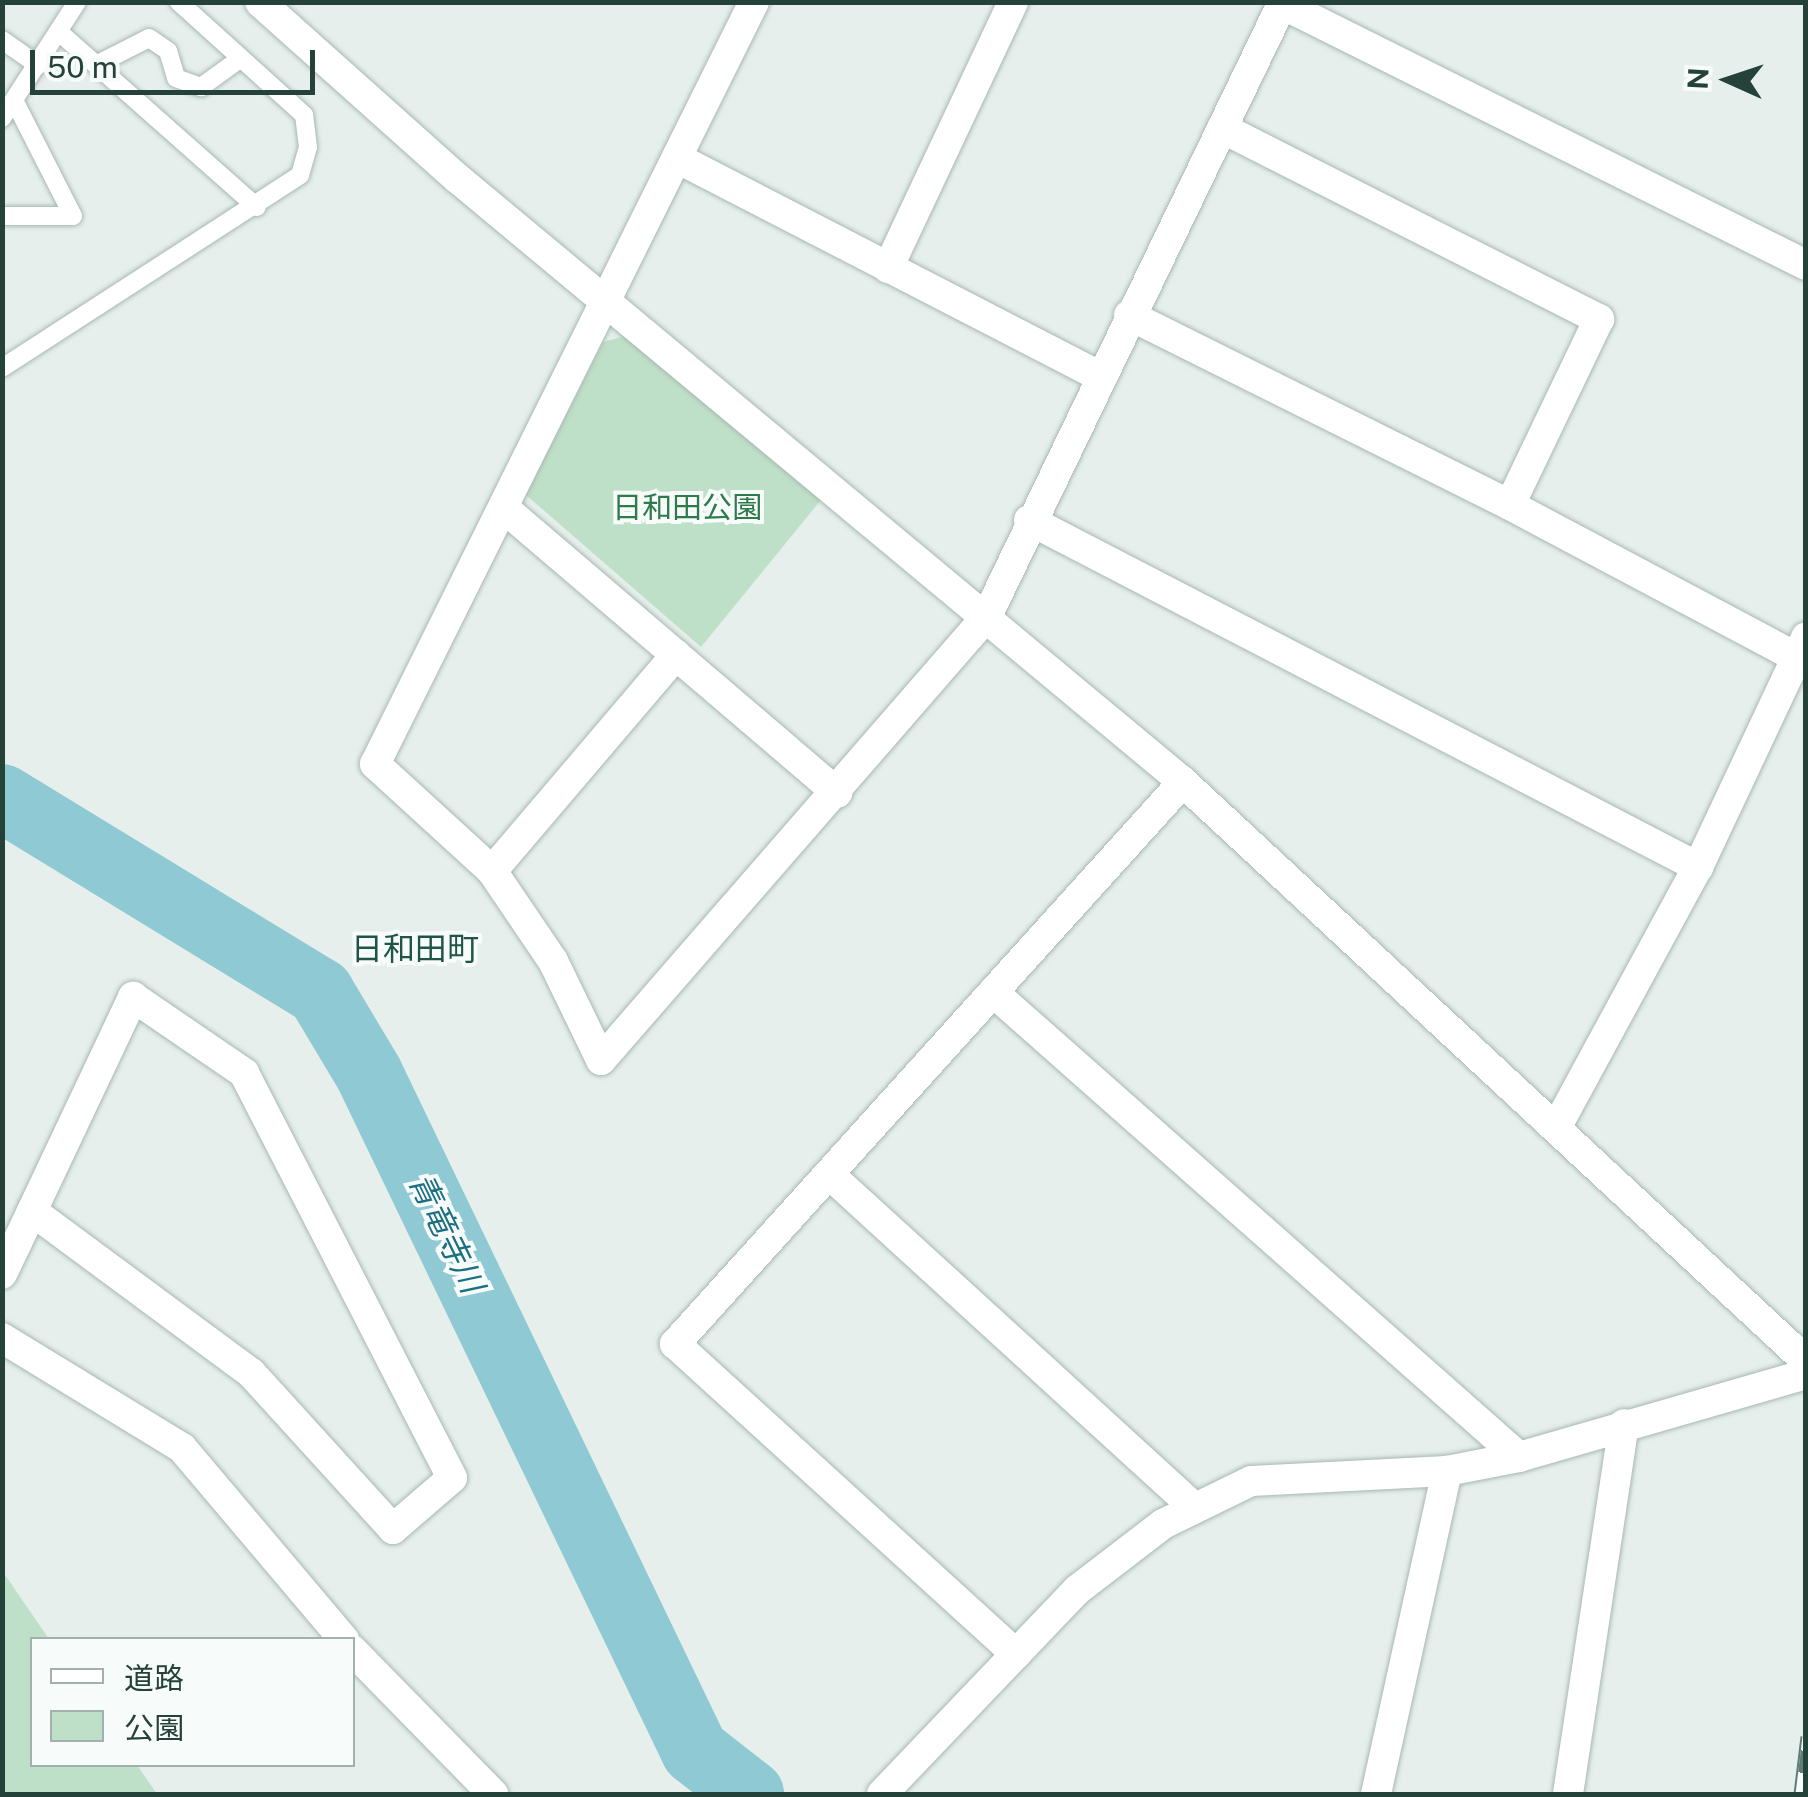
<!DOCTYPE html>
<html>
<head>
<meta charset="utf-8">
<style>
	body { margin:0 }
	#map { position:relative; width:1808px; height:1797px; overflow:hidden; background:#e6efeb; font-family:"Public Sans","Noto Sans JP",sans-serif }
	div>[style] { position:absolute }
	.green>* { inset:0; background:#bfe0c8 }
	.river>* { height:68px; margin:-34px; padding:0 34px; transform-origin:34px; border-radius:34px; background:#8ec9d4 }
	.roads { filter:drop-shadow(0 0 2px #a8b8b2) drop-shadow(0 0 2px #a8b8b2) }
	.service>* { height:18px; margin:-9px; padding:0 9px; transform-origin:9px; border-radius:9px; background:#fff }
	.minor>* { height:30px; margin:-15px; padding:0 15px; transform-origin:15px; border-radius:15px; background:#fff }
	.tertiary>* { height:30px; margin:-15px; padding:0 15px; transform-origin:15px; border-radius:15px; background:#fff }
	.rail>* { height:11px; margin-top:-5.5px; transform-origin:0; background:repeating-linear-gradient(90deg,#f7fbf9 0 22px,#5f7d75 0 44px); box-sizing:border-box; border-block:2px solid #5f7d75 }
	span { translate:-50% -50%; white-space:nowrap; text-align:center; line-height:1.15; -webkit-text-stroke:8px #f7fbf9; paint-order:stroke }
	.park-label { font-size:30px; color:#2d7a4b }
	.neighbourhood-label { font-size:32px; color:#1f5548 }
	.water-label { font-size:32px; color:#1c6f80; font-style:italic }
	.frame { position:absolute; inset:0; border:5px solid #24423a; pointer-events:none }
	.legend { position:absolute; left:30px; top:1637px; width:325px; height:130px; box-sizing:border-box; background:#f7fbf9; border:2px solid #a3b1ad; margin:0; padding:12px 18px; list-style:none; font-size:30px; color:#24423a }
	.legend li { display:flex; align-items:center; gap:20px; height:50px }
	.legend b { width:50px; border:2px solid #a3b1ad }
	.north { position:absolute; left:1678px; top:30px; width:100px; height:100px; -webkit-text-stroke:8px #f7fbf9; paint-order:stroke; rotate:273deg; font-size:28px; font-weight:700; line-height:40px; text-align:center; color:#24423a }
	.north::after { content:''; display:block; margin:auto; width:35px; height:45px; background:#24423a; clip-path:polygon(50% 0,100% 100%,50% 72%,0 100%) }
	.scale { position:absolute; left:30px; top:50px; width:285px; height:45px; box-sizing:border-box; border:5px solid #24423a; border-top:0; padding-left:12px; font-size:30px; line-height:35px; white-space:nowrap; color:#24423a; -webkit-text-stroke:8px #f7fbf9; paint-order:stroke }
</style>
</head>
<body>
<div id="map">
	<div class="green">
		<i style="clip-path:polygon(625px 336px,825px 495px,701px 647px,526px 495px,603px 342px)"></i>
		<i style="clip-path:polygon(3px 1572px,49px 1639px,32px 1640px,32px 1764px,137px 1765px,157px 1794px,3px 1794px)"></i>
	</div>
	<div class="river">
		<i style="left:2px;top:798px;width:373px;rotate:31.4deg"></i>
		<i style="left:320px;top:992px;width:96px;rotate:59.1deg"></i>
		<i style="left:369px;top:1074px;width:751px;rotate:64.29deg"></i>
		<i style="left:695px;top:1751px;width:70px;rotate:38deg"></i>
	</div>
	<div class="roads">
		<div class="service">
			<i style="left:59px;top:32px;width:264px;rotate:41.5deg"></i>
			<i style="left:2px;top:40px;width:44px;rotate:34.8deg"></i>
			<i style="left:96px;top:65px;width:59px;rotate:-27deg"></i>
			<i style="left:149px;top:38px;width:23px;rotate:34deg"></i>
			<i style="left:168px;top:51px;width:28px;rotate:73deg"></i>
			<i style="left:176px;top:78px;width:27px;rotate:20deg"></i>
			<i style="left:201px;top:87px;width:49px;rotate:-35.9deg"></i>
			<i style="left:2px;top:118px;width:138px;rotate:-57.1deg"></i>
			<i style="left:2px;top:216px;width:71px"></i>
			<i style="left:73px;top:216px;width:130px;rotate:-117deg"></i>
			<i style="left:2px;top:368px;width:355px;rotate:-32.9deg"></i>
			<i style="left:300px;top:175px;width:29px;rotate:-74deg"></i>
			<i style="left:308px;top:147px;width:32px;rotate:-97deg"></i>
			<i style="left:304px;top:115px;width:169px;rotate:-137.9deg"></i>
		</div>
		<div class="minor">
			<i style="left:260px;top:2px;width:264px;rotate:41.8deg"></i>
			<i style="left:457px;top:178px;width:944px;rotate:39.76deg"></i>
			<i style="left:1183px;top:782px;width:851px;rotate:42.9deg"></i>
			<i style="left:754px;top:2px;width:851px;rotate:116.44deg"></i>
			<i style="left:375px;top:764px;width:159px;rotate:42.4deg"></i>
			<i style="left:492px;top:871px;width:109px;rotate:55.9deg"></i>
			<i style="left:553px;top:961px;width:110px;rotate:64.1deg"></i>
			<i style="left:601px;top:1060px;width:588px;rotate:-49deg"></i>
			<i style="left:987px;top:616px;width:682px;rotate:-64.26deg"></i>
			<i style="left:1282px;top:4px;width:585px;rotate:26.48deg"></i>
			<i style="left:1222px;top:128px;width:423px;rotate:26.9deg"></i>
			<i style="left:1599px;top:319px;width:206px;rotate:115.6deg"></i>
			<i style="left:677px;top:158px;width:475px;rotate:27.3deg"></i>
			<i style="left:888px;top:268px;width:294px;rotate:-64.8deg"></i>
			<i style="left:1129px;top:315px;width:426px;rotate:26.5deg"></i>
			<i style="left:1510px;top:505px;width:322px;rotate:28deg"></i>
			<i style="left:505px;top:509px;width:437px;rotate:40.5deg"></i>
			<i style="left:1029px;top:520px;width:754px;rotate:27.42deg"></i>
			<i style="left:492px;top:871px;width:284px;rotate:-49.6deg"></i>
			<i style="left:993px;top:992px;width:702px;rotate:41.48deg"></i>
			<i style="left:1556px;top:1128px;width:297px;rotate:-61.5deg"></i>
			<i style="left:1698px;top:867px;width:254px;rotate:-64.8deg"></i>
			<i style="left:829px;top:1174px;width:495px;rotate:42.4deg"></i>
			<i style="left:2px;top:1274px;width:70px;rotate:-64.5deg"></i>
			<i style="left:32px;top:1211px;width:237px;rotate:-64.7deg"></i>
			<i style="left:133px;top:997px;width:135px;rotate:34.4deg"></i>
			<i style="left:244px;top:1073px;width:455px;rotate:62.8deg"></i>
			<i style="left:452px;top:1478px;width:78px;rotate:139.2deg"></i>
			<i style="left:393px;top:1529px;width:211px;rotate:-132.3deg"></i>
			<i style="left:251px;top:1373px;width:272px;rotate:-143.5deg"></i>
			<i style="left:1016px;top:1654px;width:461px;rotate:-137.7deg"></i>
			<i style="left:675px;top:1344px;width:758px;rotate:-47.89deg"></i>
			<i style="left:1376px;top:1794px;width:331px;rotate:-77.6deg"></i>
			<i style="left:1568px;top:1794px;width:374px;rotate:-81.4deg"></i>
		</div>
		<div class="tertiary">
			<i style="left:2px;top:1338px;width:211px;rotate:31.4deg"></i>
			<i style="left:182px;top:1448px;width:251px;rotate:49.8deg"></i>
			<i style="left:352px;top:1650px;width:202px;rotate:45.6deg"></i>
			<i style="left:882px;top:1794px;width:282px;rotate:-46.3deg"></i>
			<i style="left:1077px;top:1590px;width:108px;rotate:-37.5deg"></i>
			<i style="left:1163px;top:1524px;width:98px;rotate:-26deg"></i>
			<i style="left:1251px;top:1481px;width:196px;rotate:-2.9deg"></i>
			<i style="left:1447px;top:1471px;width:73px;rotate:-11deg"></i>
			<i style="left:1519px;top:1457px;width:299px;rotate:-16.1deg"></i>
		</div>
	</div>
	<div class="rail">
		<i style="left:1799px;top:1794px;width:58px;rotate:-83.1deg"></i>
	</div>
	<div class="park-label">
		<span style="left:687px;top:507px">日和田公園</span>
	</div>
	<div class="neighbourhood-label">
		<span style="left:415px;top:949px">日和田町</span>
	</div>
	<div class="water-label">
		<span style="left:446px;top:1233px;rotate:64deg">青竜寺川</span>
	</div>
	<div class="frame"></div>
	<ul class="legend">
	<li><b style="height:12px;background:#fff"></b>道路</li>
	<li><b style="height:28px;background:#bfe0c8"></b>公園</li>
	</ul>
	<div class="north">N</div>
	<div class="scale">50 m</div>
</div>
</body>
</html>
